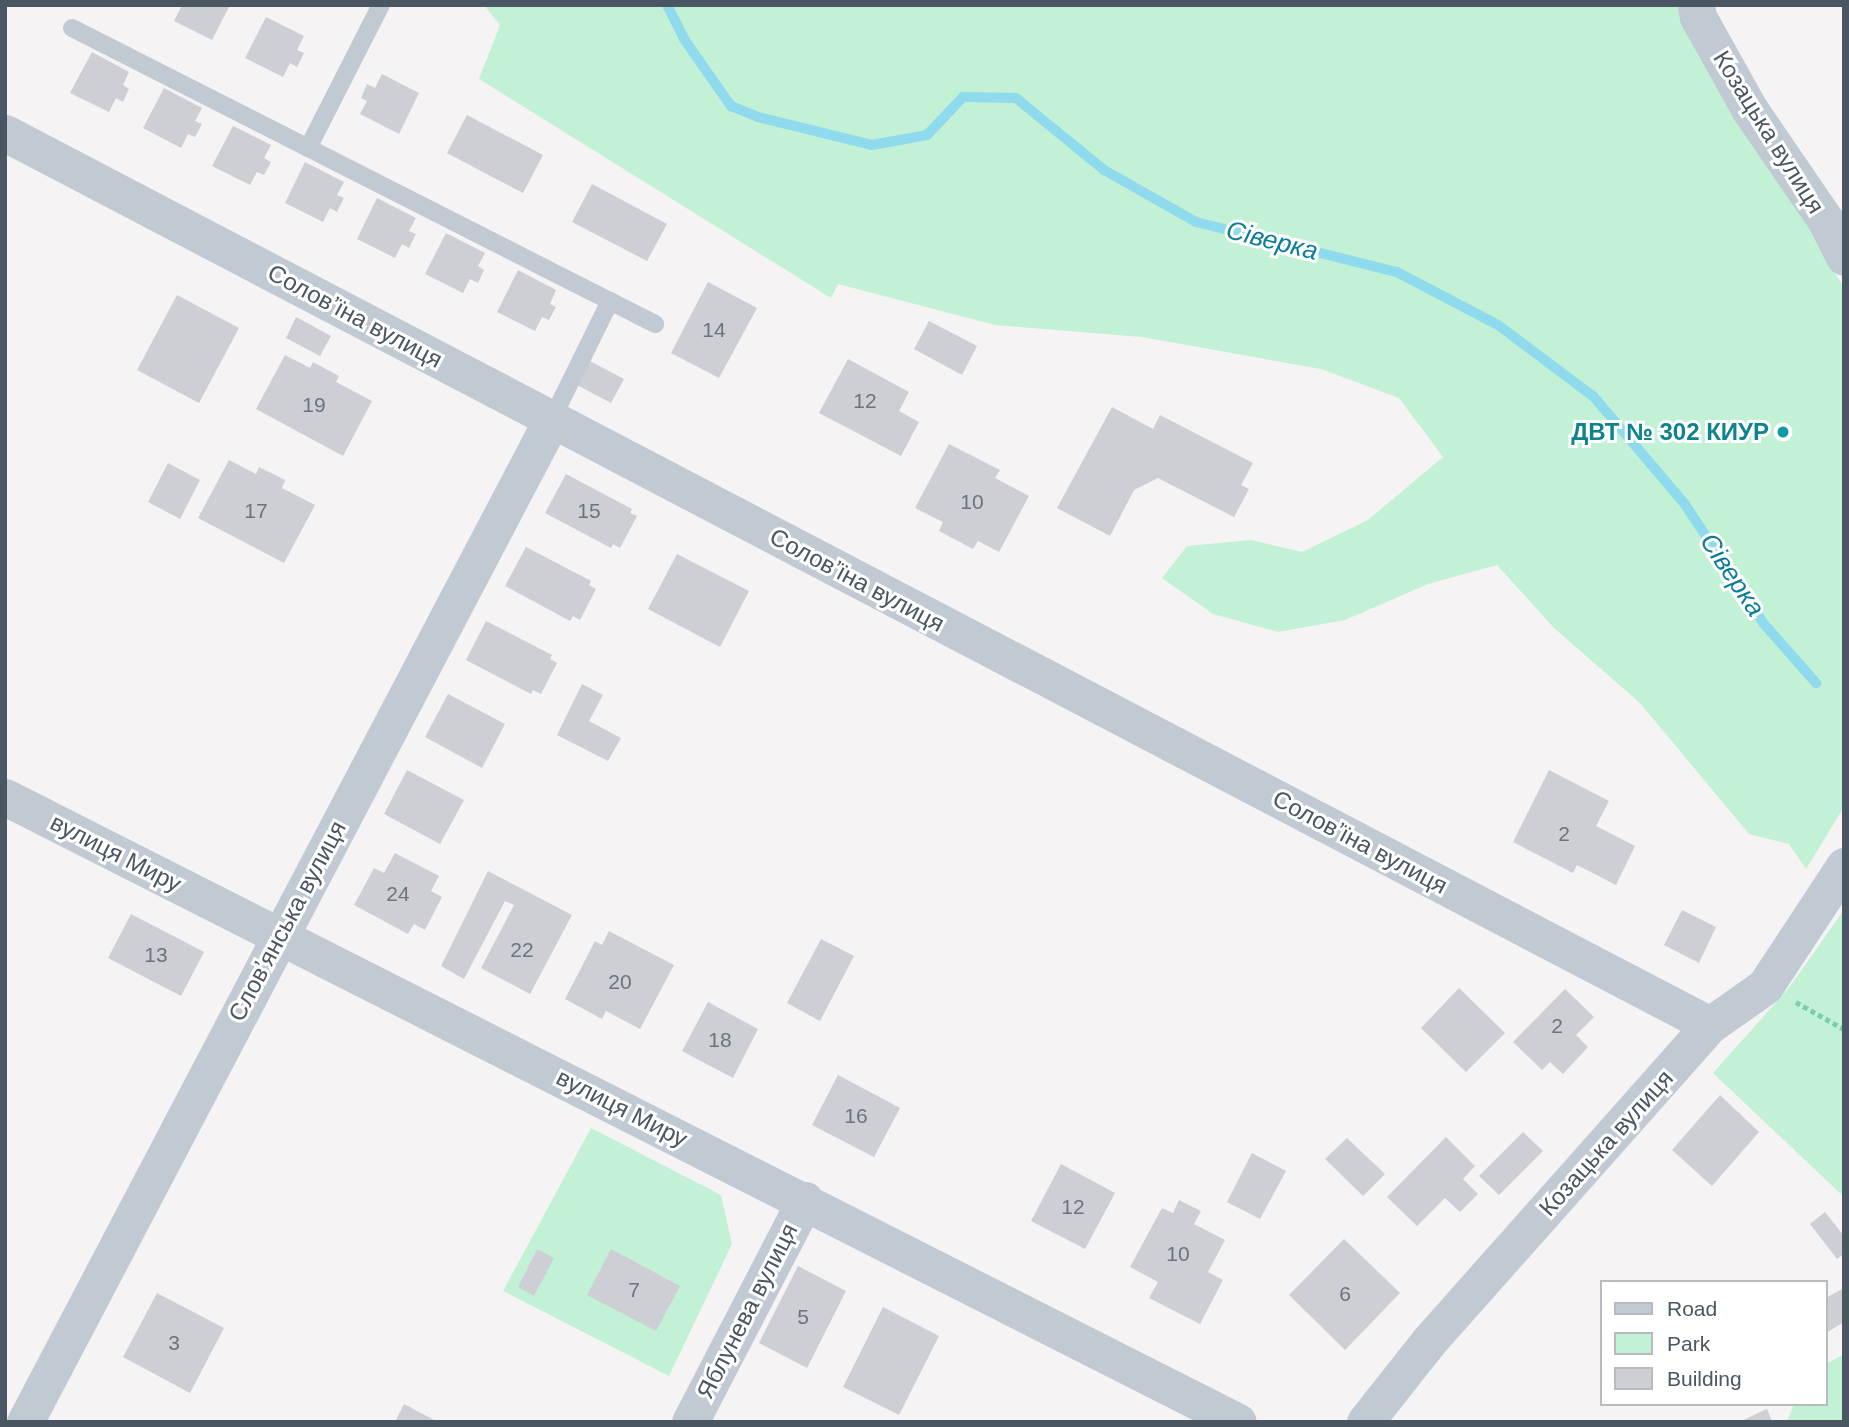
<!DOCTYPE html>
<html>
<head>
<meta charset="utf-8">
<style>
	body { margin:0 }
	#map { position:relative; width:1849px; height:1427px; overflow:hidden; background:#f5f3f3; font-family:Helvetica,sans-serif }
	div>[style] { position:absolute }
	.green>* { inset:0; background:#c3f1d5 }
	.stream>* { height:10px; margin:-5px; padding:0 5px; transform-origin:5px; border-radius:5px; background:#90daee }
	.building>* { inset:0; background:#cdcfd5 }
	.path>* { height:4.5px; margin-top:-2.25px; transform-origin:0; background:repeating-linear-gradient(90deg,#7ad0a6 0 5px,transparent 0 8.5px) }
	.service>* { height:18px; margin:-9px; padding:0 9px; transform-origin:9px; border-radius:9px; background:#c1cad2 }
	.minor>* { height:37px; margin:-18.5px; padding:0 18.5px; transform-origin:18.5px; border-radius:18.5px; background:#c1cad2 }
	.dots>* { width:19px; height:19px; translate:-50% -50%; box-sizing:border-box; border:4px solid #fff; border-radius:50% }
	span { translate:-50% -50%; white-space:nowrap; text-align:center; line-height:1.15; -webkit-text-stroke:6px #fff; paint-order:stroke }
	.number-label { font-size:21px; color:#6b747e }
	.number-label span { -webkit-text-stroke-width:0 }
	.street-label { font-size:24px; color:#4a5661 }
	.culture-label { font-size:24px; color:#0d838f; font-weight:700 }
	.right { translate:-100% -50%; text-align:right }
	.water-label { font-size:26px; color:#0c7c9b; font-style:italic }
	.frame { position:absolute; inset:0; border:7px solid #4a5661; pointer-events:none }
	.legend { position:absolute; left:1600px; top:1280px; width:228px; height:126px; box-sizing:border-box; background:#fff; border:2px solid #b7bbc0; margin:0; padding:9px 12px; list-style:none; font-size:21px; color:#4a5661 }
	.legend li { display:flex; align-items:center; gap:14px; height:35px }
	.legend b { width:35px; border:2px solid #b7bbc0 }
</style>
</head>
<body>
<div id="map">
	<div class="green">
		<i style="clip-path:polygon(484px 5px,1679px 5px,1844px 288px,1844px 807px,1806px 869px,1789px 844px,1749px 834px,1640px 703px,1554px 628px,1497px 565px,1428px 584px,1345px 620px,1278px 632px,1213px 614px,1162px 578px,1187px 546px,1251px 540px,1302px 552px,1368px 520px,1443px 457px,1399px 398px,1321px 369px,1142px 337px,995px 325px,838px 284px,831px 298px,479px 79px,500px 25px)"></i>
		<i style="clip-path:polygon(1844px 910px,1844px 1197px,1713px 1073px,1788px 989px)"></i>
		<i style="clip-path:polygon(591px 1128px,721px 1195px,732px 1244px,669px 1376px,503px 1291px)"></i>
		<i style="clip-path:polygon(1844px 1354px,1844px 1422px,1787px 1422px,1794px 1404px,1826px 1404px,1826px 1364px)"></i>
	</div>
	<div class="stream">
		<i style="left:667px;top:5px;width:38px;rotate:63deg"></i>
		<i style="left:684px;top:39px;width:82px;rotate:55deg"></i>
		<i style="left:731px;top:106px;width:29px;rotate:22deg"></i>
		<i style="left:758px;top:117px;width:117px;rotate:13.8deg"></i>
		<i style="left:872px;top:145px;width:56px;rotate:-10.3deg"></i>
		<i style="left:927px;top:135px;width:52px;rotate:-46.5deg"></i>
		<i style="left:963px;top:97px;width:53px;rotate:1.1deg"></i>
		<i style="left:1016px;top:98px;width:114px;rotate:39.3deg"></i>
		<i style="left:1104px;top:170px;width:106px;rotate:29.5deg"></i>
		<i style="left:1196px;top:222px;width:207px;rotate:14deg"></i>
		<i style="left:1397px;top:272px;width:114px;rotate:27.7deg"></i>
		<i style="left:1498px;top:325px;width:120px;rotate:36.9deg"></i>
		<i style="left:1594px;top:397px;width:139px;rotate:49.7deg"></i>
		<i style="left:1684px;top:503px;width:145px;rotate:56.5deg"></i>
		<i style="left:1764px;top:624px;width:79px;rotate:48.6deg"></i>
	</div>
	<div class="building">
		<i style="clip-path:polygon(176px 5px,230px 5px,212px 40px,174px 21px,181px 7px)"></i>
		<i style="clip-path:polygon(266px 17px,304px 36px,297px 50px,304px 53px,297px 67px,290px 63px,283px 77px,245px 58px)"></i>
		<i style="clip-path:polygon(92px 52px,129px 72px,123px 85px,129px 89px,123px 102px,116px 98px,109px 112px,70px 93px)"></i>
		<i style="clip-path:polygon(382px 74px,419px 93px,399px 134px,360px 114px,367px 101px,361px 98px,367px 84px,375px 88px)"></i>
		<i style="clip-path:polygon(164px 88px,202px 108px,195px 121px,202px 124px,195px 137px,188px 134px,181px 148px,143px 128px)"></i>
		<i style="clip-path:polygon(467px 115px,543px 155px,523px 193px,447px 153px)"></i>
		<i style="clip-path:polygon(233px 126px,271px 145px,264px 158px,271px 162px,264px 175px,257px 172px,250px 185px,212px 166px)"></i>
		<i style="clip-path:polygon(305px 162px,344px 182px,337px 195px,344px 198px,337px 212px,330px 208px,323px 222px,285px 203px)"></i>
		<i style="clip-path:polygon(592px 184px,667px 224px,647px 261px,572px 222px)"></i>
		<i style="clip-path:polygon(377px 198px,416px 218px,409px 231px,416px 234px,409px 248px,402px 244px,395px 258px,357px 239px)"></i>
		<i style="clip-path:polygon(446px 233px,485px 253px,478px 266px,484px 270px,478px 283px,470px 279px,463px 293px,425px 274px)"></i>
		<i style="clip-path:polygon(518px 270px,556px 290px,550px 304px,556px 307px,549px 320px,542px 317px,535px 331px,497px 312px)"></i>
		<i style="clip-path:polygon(708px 282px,757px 308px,719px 378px,671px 353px)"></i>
		<i style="clip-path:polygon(177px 295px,239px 328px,199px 403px,137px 370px)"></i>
		<i style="clip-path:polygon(296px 317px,331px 336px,320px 356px,286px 338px)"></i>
		<i style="clip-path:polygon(929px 321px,977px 346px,962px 375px,914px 349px)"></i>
		<i style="clip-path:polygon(285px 355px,310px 368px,313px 362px,339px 376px,336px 382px,372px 401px,343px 456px,256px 409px)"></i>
		<i style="clip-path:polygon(848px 359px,909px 392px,899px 411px,919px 422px,901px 456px,819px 413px)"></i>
		<i style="clip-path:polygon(588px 360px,624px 379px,611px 403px,575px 384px)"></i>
		<i style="clip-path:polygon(1112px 407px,1153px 429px,1160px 415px,1253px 463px,1241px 485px,1249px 489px,1234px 517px,1158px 478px,1134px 490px,1110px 536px,1057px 508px)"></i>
		<i style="clip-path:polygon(949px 444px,1000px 470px,995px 478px,1029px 496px,999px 552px,978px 541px,973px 549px,939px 531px,943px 522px,915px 508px)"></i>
		<i style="clip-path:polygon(229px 460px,256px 474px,259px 467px,285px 480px,282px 488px,315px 505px,284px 563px,198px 518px)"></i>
		<i style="clip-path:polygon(168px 463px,200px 480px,180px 519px,148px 502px)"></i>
		<i style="clip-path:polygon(566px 474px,632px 509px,630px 513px,637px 516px,620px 548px,613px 544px,611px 548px,545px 513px)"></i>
		<i style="clip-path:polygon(526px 547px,591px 581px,589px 585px,596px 589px,580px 620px,573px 616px,570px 621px,505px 586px)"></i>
		<i style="clip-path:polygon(677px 554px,749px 591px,720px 647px,648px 609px)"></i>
		<i style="clip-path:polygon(486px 621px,552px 655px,550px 659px,557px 663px,541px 694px,533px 690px,531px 694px,466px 660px)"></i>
		<i style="clip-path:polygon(582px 684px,603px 695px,589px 721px,621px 738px,608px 761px,557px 735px)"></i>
		<i style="clip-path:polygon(448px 694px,505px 724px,482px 768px,425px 737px)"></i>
		<i style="clip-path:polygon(407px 770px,464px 800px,440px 844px,384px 814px)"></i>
		<i style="clip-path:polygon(1549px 770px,1609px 801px,1596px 826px,1635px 846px,1616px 885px,1577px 865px,1573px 873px,1513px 842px)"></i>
		<i style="clip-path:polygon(395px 853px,439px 876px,431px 891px,442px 897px,425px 930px,414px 924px,408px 934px,354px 905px,374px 868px,384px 873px)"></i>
		<i style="clip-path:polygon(488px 871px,572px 915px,530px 994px,481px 968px,514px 905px,505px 901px,464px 979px,441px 966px)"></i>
		<i style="clip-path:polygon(1682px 910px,1716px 927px,1699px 963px,1664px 945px)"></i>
		<i style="clip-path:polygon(131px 914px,204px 952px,181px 996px,108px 958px)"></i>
		<i style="clip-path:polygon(609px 931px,674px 965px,640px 1029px,606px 1011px,602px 1019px,565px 999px,595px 941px,602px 945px)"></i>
		<i style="clip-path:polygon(821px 939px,854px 956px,820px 1021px,787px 1003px)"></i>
		<i style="clip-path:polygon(1459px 988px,1505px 1033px,1466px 1072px,1421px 1028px)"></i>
		<i style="clip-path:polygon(1565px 989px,1594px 1017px,1576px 1035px,1588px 1047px,1563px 1074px,1550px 1062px,1542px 1070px,1513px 1042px)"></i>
		<i style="clip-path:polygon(708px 1002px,758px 1029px,733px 1078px,682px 1051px)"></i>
		<i style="clip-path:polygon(838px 1075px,900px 1108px,874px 1157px,812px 1125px)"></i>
		<i style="clip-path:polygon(1720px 1095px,1759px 1132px,1712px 1186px,1672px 1150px)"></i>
		<i style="clip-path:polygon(1523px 1132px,1543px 1151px,1499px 1195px,1479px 1176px)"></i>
		<i style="clip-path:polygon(1446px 1137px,1475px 1166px,1463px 1179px,1478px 1194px,1460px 1212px,1445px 1198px,1417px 1226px,1387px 1197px)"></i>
		<i style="clip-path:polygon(1347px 1138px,1385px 1174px,1363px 1196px,1325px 1159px)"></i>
		<i style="clip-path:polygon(1252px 1153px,1286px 1171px,1260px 1219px,1227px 1202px)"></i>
		<i style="clip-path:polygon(1061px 1164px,1115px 1193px,1085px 1249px,1031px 1221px)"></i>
		<i style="clip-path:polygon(1179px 1200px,1201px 1211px,1194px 1224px,1225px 1240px,1208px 1272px,1223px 1280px,1200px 1324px,1149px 1298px,1158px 1282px,1130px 1267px,1162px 1208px,1173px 1213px)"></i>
		<i style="clip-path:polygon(1825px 1212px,1844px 1236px,1844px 1254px,1837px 1259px,1810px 1224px)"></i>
		<i style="clip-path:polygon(1344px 1239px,1400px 1293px,1345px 1350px,1289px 1295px)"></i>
		<i style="clip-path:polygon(537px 1249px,554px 1258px,534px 1296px,518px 1287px)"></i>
		<i style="clip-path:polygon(611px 1249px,680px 1286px,656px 1331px,587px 1295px)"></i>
		<i style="clip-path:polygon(798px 1266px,846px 1291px,807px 1368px,759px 1343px)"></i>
		<i style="clip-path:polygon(1844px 1288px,1844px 1322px,1826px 1333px,1826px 1298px)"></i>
		<i style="clip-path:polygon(157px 1293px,224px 1328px,190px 1393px,123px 1357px)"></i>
		<i style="clip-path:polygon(883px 1307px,939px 1336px,899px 1415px,843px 1387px)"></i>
		<i style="clip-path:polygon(404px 1404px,438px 1422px,395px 1422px)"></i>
		<i style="clip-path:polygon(1767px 1409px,1772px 1422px,1739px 1422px)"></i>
	</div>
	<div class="path">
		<i style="left:1796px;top:1002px;width:55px;rotate:29.4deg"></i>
	</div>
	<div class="service">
		<i style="left:72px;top:28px;width:654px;rotate:26.92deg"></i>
		<i style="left:308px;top:148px;width:161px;rotate:-63deg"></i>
		<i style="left:551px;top:421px;width:134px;rotate:-63.8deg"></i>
	</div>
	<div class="minor">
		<i style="left:1696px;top:5px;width:12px;rotate:81deg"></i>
		<i style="left:1698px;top:17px;width:107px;rotate:60.8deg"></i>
		<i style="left:1750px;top:110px;width:135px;rotate:55.6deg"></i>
		<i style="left:1826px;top:221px;width:40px;rotate:63.4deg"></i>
		<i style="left:5px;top:133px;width:1924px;rotate:27.62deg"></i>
		<i style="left:5px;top:797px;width:1382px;rotate:26.88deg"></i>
		<i style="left:25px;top:1422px;width:1131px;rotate:-62.28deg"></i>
		<i style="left:690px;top:1422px;width:250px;rotate:-62.6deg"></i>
		<i style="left:1365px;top:1422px;width:103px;rotate:-51.7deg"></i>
		<i style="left:1429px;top:1341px;width:423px;rotate:-48.4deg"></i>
		<i style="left:1710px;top:1025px;width:67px;rotate:-35.3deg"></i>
		<i style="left:1765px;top:986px;width:144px;rotate:-56.6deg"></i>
	</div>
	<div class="dots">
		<i style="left:1783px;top:432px;background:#0f9aa8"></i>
	</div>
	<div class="number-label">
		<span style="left:714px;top:330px">14</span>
		<span style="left:865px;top:401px">12</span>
		<span style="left:314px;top:405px">19</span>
		<span style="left:972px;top:502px">10</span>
		<span style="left:256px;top:511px">17</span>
		<span style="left:589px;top:511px">15</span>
		<span style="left:1564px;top:834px">2</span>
		<span style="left:398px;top:894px">24</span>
		<span style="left:522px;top:950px">22</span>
		<span style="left:156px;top:955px">13</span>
		<span style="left:620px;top:982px">20</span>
		<span style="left:1557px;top:1026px">2</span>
		<span style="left:720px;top:1040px">18</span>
		<span style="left:856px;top:1116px">16</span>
		<span style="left:1073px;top:1207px">12</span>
		<span style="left:1178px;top:1254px">10</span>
		<span style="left:634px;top:1290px">7</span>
		<span style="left:1345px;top:1294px">6</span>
		<span style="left:803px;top:1317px">5</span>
		<span style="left:174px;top:1343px">3</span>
	</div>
	<div class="street-label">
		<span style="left:1769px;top:132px;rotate:58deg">Козацька вулиця</span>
		<span style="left:355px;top:316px;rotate:28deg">Соловʼїна вулиця</span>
		<span style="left:857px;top:580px;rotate:28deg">Соловʼїна вулиця</span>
		<span style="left:1360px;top:842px;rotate:28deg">Соловʼїна вулиця</span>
		<span style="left:116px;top:853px;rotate:27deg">вулиця Миру</span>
		<span style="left:287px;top:921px;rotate:-62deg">Словʼянська вулиця</span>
		<span style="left:622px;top:1108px;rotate:27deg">вулиця Миру</span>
		<span style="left:1606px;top:1143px;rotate:-48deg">Козацька вулиця</span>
		<span style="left:747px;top:1311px;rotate:-63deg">Яблунева вулиця</span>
	</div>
	<div class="culture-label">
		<span class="right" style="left:1769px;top:432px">ДВТ № 302 КИУР</span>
	</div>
	<div class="water-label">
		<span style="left:1272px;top:241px;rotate:14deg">Сіверка</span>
		<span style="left:1732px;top:575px;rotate:56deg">Сіверка</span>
	</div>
	<div class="frame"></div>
	<ul class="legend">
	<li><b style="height:9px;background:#c1cad2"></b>Road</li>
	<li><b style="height:19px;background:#c3f1d5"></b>Park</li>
	<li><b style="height:19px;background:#cdcfd5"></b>Building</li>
	</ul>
</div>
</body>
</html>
